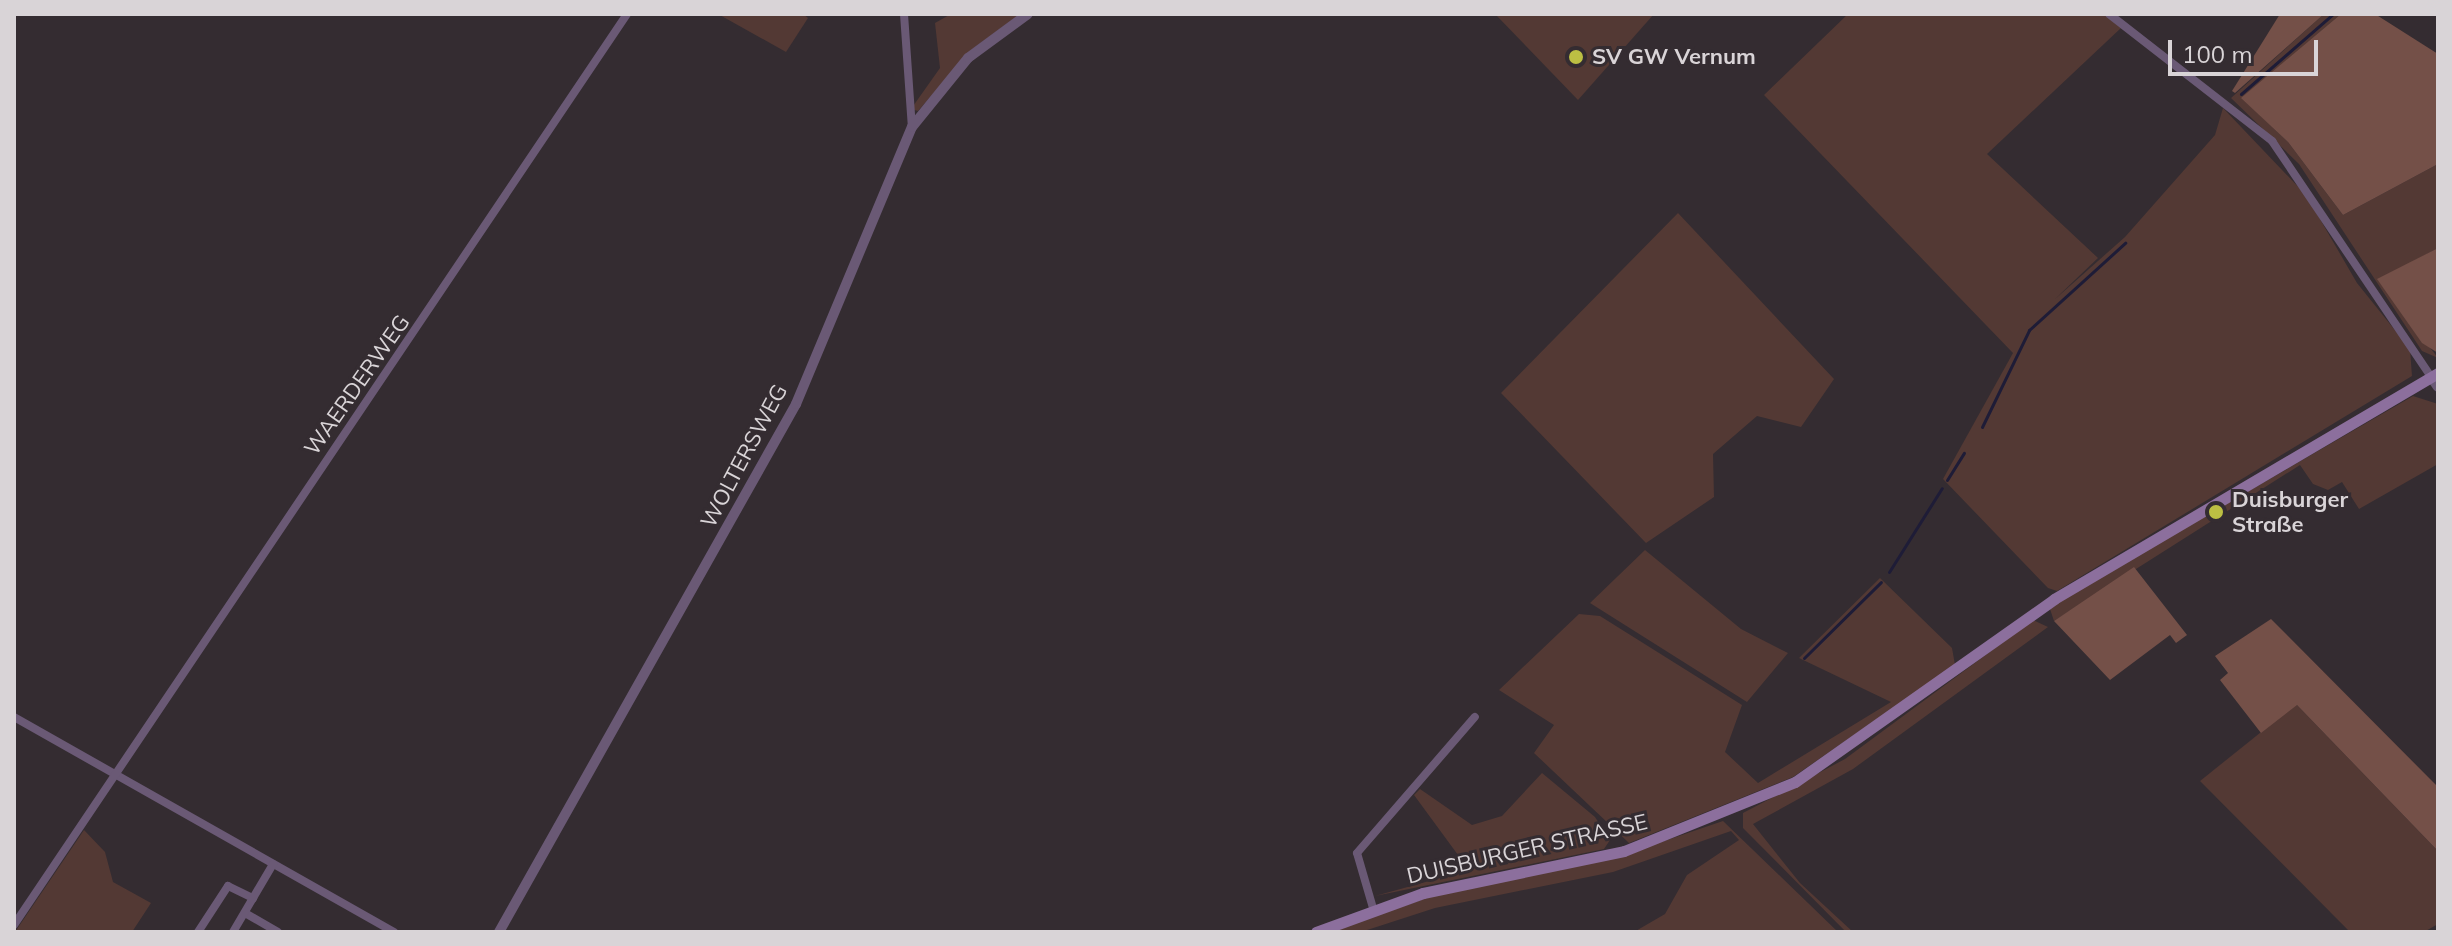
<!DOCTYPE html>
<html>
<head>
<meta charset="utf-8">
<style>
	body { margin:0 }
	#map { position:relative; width:2452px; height:946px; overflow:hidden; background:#342c31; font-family:Mulish,sans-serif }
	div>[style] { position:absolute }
	.green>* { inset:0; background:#533934 }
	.forest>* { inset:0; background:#745048 }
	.stream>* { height:3px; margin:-1.5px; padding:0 1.5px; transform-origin:1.5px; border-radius:1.5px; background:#1e1c37 }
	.minor>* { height:8px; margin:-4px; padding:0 4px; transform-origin:4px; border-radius:4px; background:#6a5975 }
	.tertiary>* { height:10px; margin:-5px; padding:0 5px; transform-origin:5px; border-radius:5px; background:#6a5975 }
	.secondary>* { height:11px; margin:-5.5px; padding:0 5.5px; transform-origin:5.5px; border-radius:5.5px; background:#8c6f9d }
	.dots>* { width:22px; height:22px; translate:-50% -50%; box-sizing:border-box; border:4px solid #342c31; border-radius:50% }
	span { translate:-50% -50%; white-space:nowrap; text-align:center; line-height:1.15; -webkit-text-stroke:6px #342c31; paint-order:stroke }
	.poi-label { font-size:22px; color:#d9d4d7; font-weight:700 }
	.left { translate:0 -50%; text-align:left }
	.street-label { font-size:22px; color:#d9d4d7 }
	.frame { position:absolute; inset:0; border:16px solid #d9d4d7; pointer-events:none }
	.scale { position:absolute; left:2168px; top:40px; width:150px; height:36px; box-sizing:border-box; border:4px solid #d9d4d7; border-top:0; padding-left:10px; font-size:24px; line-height:28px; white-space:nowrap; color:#d9d4d7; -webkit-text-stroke:6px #342c31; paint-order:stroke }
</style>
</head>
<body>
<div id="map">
	<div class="green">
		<i style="clip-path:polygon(718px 14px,803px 14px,808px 18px,786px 52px)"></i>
		<i style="clip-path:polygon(951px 14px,1020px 14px,971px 50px,918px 111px,911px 109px,940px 68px,935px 23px)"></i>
		<i style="clip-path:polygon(1495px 14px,1654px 14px,1578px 100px)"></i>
		<i style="clip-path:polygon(1848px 14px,2103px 14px,2121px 28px,1987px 154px,2098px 258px,2054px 300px,2125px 237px,2215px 135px,2223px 108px,2306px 195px,2357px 283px,2410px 349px,2412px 376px,2057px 591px,2048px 588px,1943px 479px,2013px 353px,1764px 95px)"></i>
		<i style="clip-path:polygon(2324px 14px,2341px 14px,2242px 98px,2288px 142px,2343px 215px,2438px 164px,2438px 248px,2378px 280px,2438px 358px,2422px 351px,2299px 164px,2231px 98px)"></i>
		<i style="clip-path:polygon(1678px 213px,1834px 379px,1801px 427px,1757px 416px,1713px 454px,1714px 497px,1646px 543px,1501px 393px)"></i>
		<i style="clip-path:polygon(2413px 396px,2438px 404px,2438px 464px,2359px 509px,2342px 482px,2328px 490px,2313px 484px,2300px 465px,2054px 621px,2050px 609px,2078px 590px)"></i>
		<i style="clip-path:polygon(1645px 550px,1741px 629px,1788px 653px,1747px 702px,1590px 603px)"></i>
		<i style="clip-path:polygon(1880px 578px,1952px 648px,1955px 665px,1793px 777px,1629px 843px,1534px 753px,1554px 725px,1499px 690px,1579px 614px,1600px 616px,1742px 705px,1725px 752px,1758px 783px,1891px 702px,1799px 658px)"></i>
		<i style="clip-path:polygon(2033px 620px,2048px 627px,1853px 769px,1753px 824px,1800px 883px,1853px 932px,1846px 932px,1743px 828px,1743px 813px,1845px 759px)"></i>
		<i style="clip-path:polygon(2296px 704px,2438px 851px,2438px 924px,2424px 932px,2350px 932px,2200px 781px)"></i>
		<i style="clip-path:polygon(1542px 773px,1595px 817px,1610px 840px,1604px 849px,1375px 896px,1469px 870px,1414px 795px,1420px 789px,1472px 825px,1502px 816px)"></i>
		<i style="clip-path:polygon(1723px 821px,1838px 932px,1634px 932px,1665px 914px,1687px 875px,1739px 840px,1731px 831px,1613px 872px,1435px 908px,1361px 932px,1329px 932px,1430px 897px,1626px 854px)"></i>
		<i style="clip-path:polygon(84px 830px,105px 852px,113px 882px,151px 903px,132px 932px,15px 932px)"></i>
	</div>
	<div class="forest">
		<i style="clip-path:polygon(2280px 14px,2324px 14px,2235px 93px,2232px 91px)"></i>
		<i style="clip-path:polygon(2341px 14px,2375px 14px,2438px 54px,2438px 164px,2343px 215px,2288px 142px,2241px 98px)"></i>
		<i style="clip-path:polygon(2438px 248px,2438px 353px,2422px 343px,2377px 279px)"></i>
		<i style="clip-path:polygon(2134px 567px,2187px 635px,2176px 643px,2170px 635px,2110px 680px,2054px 621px)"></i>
		<i style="clip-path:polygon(2271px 619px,2438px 787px,2438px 851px,2297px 705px,2261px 733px,2220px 680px,2228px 673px,2215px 656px)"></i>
	</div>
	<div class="stream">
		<i style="left:2241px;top:94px;width:122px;rotate:-41deg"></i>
		<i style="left:1982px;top:427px;width:108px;rotate:-64.1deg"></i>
		<i style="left:2029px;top:330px;width:130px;rotate:-42.2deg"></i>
		<i style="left:1947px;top:480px;width:32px;rotate:-58deg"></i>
		<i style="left:1889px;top:572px;width:99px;rotate:-57.8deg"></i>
		<i style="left:1804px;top:658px;width:108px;rotate:-44.6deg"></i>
	</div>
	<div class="minor">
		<i style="left:904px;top:14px;width:113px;rotate:86deg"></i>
		<i style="left:2109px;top:14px;width:207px;rotate:37.9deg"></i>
		<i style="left:2272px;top:141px;width:285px;rotate:56deg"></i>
		<i style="left:14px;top:717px;width:437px;rotate:29.5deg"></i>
		<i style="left:1373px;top:908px;width:57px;rotate:-106.2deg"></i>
		<i style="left:1357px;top:853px;width:180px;rotate:-49.1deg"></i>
		<i style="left:245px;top:913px;width:38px;rotate:30deg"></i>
		<i style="left:14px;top:925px;width:1098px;rotate:-56.06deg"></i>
		<i style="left:198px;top:932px;width:55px;rotate:-56.9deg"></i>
		<i style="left:228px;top:886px;width:28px;rotate:26deg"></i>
		<i style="left:233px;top:932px;width:79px;rotate:-59.5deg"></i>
	</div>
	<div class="tertiary">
		<i style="left:2431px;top:377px;width:12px;rotate:55deg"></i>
		<i style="left:499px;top:932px;width:606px;rotate:-60.64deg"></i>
		<i style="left:796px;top:404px;width:300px;rotate:-67.3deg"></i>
		<i style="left:912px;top:127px;width:89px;rotate:-50.9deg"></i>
		<i style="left:968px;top:58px;width:74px;rotate:-36.3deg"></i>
	</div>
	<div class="secondary">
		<i style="left:1316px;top:932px;width:114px;rotate:-20deg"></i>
		<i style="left:1423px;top:893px;width:205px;rotate:-11.8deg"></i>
		<i style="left:1624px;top:851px;width:184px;rotate:-22deg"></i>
		<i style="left:1795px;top:782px;width:317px;rotate:-35.2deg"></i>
		<i style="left:2054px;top:599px;width:446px;rotate:-30.5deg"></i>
	</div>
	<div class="dots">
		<i style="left:1576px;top:57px;background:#bcbf43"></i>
		<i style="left:2216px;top:512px;background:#bcbf43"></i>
	</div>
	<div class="poi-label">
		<span class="left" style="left:1592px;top:57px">SV GW Vernum</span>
		<span class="left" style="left:2232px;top:512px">Duisburger<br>Straße</span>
	</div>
	<div class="street-label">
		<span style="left:357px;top:385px;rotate:-55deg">WAERDERWEG</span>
		<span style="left:744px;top:456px;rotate:-62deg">WOLTERSWEG</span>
		<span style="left:1527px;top:849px;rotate:-13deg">DUISBURGER STRASSE</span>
	</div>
	<div class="frame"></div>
	<div class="scale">100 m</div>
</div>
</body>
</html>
